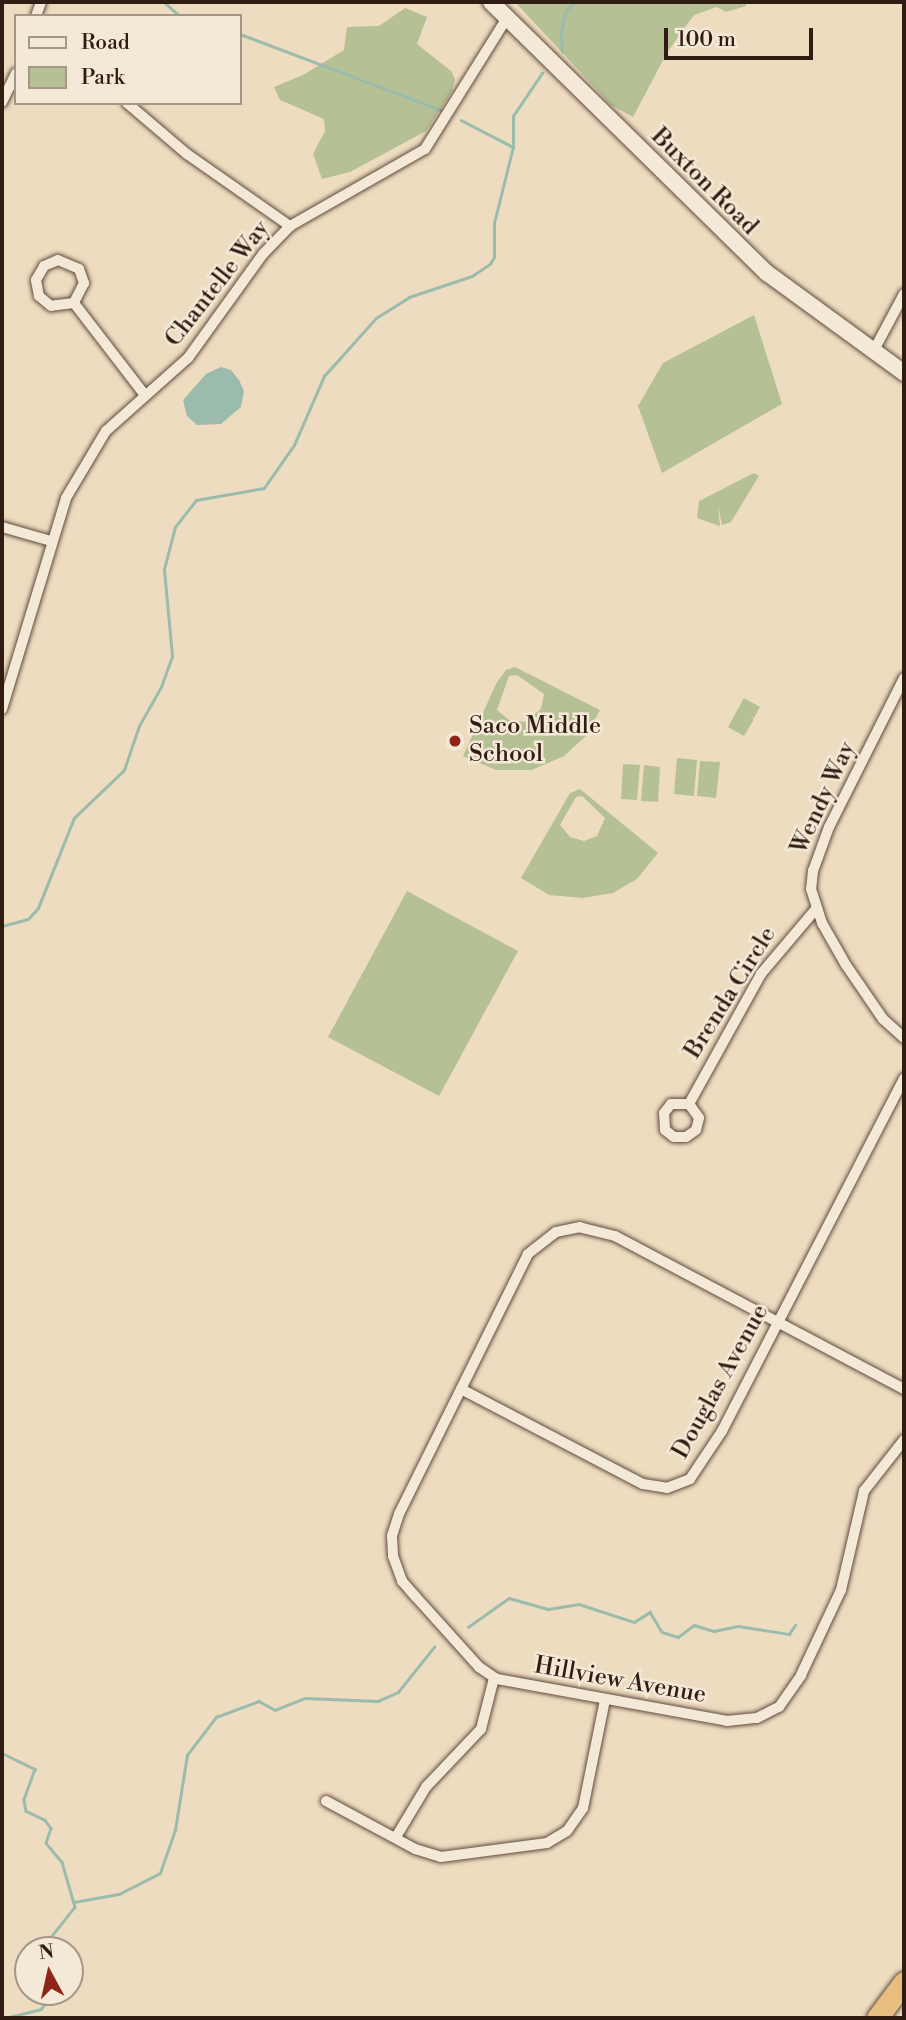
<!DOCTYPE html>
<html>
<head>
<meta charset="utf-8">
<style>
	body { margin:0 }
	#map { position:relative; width:906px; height:2020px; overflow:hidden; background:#eedcc0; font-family:"Libre Bodoni",serif }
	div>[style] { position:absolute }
	.green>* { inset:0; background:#b5c195 }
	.water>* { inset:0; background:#9bbcac }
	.stream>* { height:2.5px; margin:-1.25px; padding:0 1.25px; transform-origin:1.25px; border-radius:1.25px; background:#9bbcac }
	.roads { filter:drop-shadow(0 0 2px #604c3e) drop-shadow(0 0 2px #604c3e) }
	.street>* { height:10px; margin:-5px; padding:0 5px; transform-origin:5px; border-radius:5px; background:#f4e8d6 }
	.secondary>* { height:16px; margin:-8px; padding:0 8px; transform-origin:8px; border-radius:8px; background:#f4e8d6 }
	.highway>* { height:21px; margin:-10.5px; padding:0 10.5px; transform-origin:10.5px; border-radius:10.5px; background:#e7be80 }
	.dots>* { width:19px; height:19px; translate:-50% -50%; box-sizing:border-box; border:4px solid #f4e8d6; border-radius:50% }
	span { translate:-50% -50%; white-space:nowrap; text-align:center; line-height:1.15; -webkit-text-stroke:5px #f4e8d6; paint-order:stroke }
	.street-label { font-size:24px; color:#301c13 }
	.poi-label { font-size:24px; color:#301c13 }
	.left { translate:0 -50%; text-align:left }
	.frame { position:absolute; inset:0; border:4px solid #301c13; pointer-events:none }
	.legend { position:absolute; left:14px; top:14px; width:228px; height:91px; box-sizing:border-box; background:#f4e8d6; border:2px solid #a69688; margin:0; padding:9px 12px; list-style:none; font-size:21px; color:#301c13 }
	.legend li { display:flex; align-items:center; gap:14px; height:35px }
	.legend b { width:35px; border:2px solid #a69688 }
	.north { position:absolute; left:14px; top:1936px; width:70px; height:70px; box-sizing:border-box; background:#f4e8d6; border:2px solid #a69688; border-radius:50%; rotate:352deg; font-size:19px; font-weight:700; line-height:28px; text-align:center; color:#301c13 }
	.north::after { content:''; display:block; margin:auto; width:24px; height:32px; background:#8f2418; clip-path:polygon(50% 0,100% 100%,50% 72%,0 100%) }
	.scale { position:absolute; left:664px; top:28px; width:149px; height:32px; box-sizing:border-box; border:4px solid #301c13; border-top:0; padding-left:9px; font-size:21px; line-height:24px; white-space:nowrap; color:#301c13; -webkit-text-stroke:5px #f4e8d6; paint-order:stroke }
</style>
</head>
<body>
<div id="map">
	<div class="green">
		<i style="clip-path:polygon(515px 2px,746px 2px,746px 6px,726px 12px,717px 7px,694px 15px,668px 51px,633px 117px,611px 105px)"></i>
		<i style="clip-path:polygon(405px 8px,427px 17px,417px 44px,451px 71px,455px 79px,452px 91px,426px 131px,350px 172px,322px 179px,313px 154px,325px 131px,324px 119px,280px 100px,274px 87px,303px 75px,344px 50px,347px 27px,379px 26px)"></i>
		<i style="clip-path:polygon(754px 315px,782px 404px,662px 473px,638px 406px,663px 363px)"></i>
		<i style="clip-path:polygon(754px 473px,759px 476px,731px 522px,722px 525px,718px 506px,720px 526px,697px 518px,699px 501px)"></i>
		<i style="clip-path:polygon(evenodd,515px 667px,600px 710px,586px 736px,564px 756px,532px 770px,496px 770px,463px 756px,497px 682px,506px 670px,515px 667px,517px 675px,544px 694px,541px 709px,525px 722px,509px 720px,497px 710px,509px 676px,517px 675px)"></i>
		<i style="clip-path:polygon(744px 698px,760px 707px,754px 718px,750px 716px,754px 719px,744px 736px,728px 727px)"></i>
		<i style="clip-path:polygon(677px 758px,697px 760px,694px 796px,674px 794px)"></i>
		<i style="clip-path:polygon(700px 761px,720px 762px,716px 798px,697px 796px)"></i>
		<i style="clip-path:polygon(623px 764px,640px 765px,637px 800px,621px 799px)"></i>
		<i style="clip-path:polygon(644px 765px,660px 767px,658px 802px,641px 801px)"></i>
		<i style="clip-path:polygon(evenodd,580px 789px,658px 853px,637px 879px,613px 893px,583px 898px,549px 895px,521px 878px,570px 793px,580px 789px,582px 796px,605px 818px,597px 836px,584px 841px,570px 837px,560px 825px,576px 797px,582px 796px)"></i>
		<i style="clip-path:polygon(407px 891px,518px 951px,439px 1096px,328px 1037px)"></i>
	</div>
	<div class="water">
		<i style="clip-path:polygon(221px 367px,231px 370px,239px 380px,244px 391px,241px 407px,221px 424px,197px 425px,187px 416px,183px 400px,206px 374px)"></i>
	</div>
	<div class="stream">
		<i style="left:164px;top:2px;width:21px;rotate:41deg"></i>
		<i style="left:240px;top:34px;width:215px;rotate:20.7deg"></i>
		<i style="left:562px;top:52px;width:20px;rotate:-93deg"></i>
		<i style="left:561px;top:32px;width:22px;rotate:-77deg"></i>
		<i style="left:566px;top:11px;width:12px;rotate:-48deg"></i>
		<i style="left:461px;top:120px;width:59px;rotate:27.4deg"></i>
		<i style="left:2px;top:926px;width:27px;rotate:-15deg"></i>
		<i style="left:28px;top:919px;width:15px;rotate:-48deg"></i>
		<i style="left:38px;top:908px;width:97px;rotate:-68.2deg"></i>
		<i style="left:74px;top:818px;width:69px;rotate:-43.8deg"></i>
		<i style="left:124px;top:770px;width:46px;rotate:-71.2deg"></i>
		<i style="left:139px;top:726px;width:45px;rotate:-60.6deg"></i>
		<i style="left:161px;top:687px;width:33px;rotate:-70deg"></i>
		<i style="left:172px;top:656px;width:87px;rotate:-95.3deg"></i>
		<i style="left:164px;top:569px;width:43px;rotate:-75.3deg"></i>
		<i style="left:175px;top:527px;width:34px;rotate:-52deg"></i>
		<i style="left:196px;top:500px;width:69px;rotate:-10deg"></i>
		<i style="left:264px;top:488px;width:52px;rotate:-55.1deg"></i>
		<i style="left:294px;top:445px;width:75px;rotate:-66.5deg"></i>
		<i style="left:324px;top:376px;width:78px;rotate:-48.1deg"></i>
		<i style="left:376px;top:318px;width:39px;rotate:-32deg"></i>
		<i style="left:409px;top:297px;width:66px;rotate:-18.4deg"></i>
		<i style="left:472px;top:276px;width:22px;rotate:-34deg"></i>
		<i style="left:490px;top:264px;width:8px;rotate:-60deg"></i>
		<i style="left:494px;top:257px;width:34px;rotate:-90deg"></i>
		<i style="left:494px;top:223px;width:78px;rotate:-76deg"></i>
		<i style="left:513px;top:147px;width:31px;rotate:-90deg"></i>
		<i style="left:513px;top:116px;width:52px;rotate:-56deg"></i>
		<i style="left:468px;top:1627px;width:50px;rotate:-35.3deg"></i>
		<i style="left:509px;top:1598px;width:41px;rotate:15.8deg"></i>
		<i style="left:548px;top:1609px;width:31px;rotate:-9deg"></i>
		<i style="left:579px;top:1604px;width:58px;rotate:18.1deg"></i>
		<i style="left:634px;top:1622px;width:19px;rotate:-32deg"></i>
		<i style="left:650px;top:1612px;width:23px;rotate:59deg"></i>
		<i style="left:662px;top:1632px;width:17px;rotate:17deg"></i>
		<i style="left:678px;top:1637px;width:20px;rotate:-37deg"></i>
		<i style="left:694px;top:1625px;width:21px;rotate:17deg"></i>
		<i style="left:714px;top:1631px;width:25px;rotate:-12deg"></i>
		<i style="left:738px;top:1626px;width:52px;rotate:8.9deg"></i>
		<i style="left:789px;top:1634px;width:11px;rotate:-56deg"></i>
		<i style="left:2px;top:1753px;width:37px;rotate:26deg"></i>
		<i style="left:35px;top:1769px;width:33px;rotate:110deg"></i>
		<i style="left:24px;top:1800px;width:11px;rotate:80deg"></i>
		<i style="left:26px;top:1811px;width:21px;rotate:25deg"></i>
		<i style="left:45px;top:1820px;width:10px;rotate:53deg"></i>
		<i style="left:51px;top:1828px;width:16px;rotate:108deg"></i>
		<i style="left:46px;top:1843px;width:25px;rotate:50deg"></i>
		<i style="left:62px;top:1862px;width:47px;rotate:73.9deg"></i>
		<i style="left:75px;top:1907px;width:55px;rotate:128.3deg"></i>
		<i style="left:74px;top:1902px;width:46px;rotate:-10.1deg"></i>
		<i style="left:119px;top:1894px;width:46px;rotate:-27.1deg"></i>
		<i style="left:160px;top:1873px;width:46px;rotate:-70.8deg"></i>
		<i style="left:175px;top:1830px;width:76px;rotate:-80.9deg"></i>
		<i style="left:187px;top:1755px;width:48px;rotate:-52.7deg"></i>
		<i style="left:216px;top:1717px;width:46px;rotate:-20.4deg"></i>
		<i style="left:259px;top:1701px;width:18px;rotate:29deg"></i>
		<i style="left:275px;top:1710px;width:32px;rotate:-22deg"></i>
		<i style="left:305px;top:1698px;width:73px;rotate:2.4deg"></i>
		<i style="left:378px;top:1701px;width:22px;rotate:-24deg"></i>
		<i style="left:398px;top:1692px;width:58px;rotate:-51.3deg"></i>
		<i style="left:5px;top:2018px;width:37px;rotate:-14deg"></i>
		<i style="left:41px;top:2009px;width:21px;rotate:-55deg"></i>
	</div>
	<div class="roads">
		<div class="street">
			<i style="left:36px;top:16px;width:15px;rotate:-70deg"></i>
			<i style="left:2px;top:102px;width:32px;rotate:-64deg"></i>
			<i style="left:127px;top:103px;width:79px;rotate:40.4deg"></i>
			<i style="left:187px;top:154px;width:126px;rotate:35deg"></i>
			<i style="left:74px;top:303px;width:23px;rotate:173deg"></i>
			<i style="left:51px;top:306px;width:16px;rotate:-140deg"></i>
			<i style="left:39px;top:296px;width:16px;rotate:-101deg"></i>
			<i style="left:36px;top:280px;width:16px;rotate:-60deg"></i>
			<i style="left:44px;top:266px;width:15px;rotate:-23deg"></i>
			<i style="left:58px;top:260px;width:23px;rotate:23deg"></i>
			<i style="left:79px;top:269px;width:15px;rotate:70deg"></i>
			<i style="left:84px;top:283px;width:22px;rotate:117deg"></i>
			<i style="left:74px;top:303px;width:115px;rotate:52.4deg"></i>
			<i style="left:873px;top:352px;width:66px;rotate:-61.9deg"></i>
			<i style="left:2px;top:527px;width:51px;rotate:15.9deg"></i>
			<i style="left:904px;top:678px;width:167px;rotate:116.7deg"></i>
			<i style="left:829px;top:827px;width:47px;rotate:110deg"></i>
			<i style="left:813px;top:871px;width:18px;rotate:96deg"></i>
			<i style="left:811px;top:889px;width:36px;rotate:72deg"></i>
			<i style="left:822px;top:923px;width:48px;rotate:60.3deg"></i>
			<i style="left:846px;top:965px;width:65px;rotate:55.6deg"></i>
			<i style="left:883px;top:1019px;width:28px;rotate:42deg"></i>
			<i style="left:2px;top:709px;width:220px;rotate:-73.1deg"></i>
			<i style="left:66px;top:498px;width:78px;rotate:-59.2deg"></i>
			<i style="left:106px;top:431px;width:110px;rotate:-41.7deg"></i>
			<i style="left:188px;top:358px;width:128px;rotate:-54.2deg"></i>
			<i style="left:263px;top:254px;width:39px;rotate:-46deg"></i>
			<i style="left:290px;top:226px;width:155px;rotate:-29.7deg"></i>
			<i style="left:425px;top:149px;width:155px;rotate:-58deg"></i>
			<i style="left:689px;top:1104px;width:17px;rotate:54deg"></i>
			<i style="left:699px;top:1118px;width:12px;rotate:104deg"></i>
			<i style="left:696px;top:1130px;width:12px;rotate:145deg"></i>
			<i style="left:686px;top:1137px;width:12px;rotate:180deg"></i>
			<i style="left:674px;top:1137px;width:11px;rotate:-142deg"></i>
			<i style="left:665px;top:1130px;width:17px;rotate:-93deg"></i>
			<i style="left:664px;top:1113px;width:11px;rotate:-52deg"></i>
			<i style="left:671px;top:1104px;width:18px"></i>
			<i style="left:689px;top:1104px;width:149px;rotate:-61deg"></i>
			<i style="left:761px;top:974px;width:85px;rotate:-49.8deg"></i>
			<i style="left:461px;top:1389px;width:205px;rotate:27.6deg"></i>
			<i style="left:643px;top:1484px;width:24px;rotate:9deg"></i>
			<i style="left:667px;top:1488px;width:25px;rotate:-21deg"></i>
			<i style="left:690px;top:1479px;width:58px;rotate:-56.3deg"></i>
			<i style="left:722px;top:1431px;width:397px;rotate:-62.7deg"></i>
			<i style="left:904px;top:1389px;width:327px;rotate:-152.1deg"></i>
			<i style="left:615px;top:1236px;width:36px;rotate:-166deg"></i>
			<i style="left:580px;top:1227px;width:25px;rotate:168deg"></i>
			<i style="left:556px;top:1232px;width:36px;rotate:142deg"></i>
			<i style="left:528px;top:1254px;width:290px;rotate:116.4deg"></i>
			<i style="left:399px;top:1514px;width:23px;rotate:108deg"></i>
			<i style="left:392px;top:1536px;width:20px;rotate:87deg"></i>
			<i style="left:393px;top:1556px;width:27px;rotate:70deg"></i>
			<i style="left:402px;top:1581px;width:21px;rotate:49deg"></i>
			<i style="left:416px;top:1597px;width:94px;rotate:48deg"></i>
			<i style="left:479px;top:1667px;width:22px;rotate:34deg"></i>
			<i style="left:497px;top:1679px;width:234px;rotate:10.3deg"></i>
			<i style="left:727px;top:1721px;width:30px;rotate:-6deg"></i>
			<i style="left:757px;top:1718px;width:25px;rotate:-27deg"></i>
			<i style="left:779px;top:1707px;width:39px;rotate:-55deg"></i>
			<i style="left:801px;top:1675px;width:94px;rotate:-64.8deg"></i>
			<i style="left:841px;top:1590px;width:102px;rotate:-76.9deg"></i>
			<i style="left:864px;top:1491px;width:65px;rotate:-51.9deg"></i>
			<i style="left:326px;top:1801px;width:101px;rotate:28.3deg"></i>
			<i style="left:415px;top:1849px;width:27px;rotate:17deg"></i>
			<i style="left:441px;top:1857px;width:107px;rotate:-7.5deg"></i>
			<i style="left:547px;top:1843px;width:23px;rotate:-31deg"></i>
			<i style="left:567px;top:1831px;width:28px;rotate:-55deg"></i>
			<i style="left:583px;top:1808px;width:110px;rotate:-78.5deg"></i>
			<i style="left:396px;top:1837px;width:58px;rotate:-59deg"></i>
			<i style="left:426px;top:1787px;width:80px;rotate:-46.5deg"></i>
			<i style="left:481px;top:1729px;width:53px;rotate:-75.7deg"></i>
		</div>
		<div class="secondary">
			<i style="left:491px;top:2px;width:387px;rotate:44.5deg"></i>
			<i style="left:767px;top:273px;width:170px;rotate:36.1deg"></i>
		</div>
		<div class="highway">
			<i style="left:877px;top:2018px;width:45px;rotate:-53.1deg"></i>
		</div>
	</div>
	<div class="dots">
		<i style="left:455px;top:741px;background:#8f2418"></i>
	</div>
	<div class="street-label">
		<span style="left:704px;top:182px;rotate:45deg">Buxton Road</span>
		<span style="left:218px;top:284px;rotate:-52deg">Chantelle Way</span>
		<span style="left:824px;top:798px;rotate:-65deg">Wendy Way</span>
		<span style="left:731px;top:993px;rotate:-58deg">Brenda Circle</span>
		<span style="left:721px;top:1382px;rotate:-61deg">Douglas Avenue</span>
		<span style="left:620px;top:1681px;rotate:10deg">Hillview Avenue</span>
	</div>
	<div class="poi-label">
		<span class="left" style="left:469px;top:741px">Saco Middle<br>School</span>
	</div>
	<div class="frame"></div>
	<ul class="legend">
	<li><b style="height:9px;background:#f4e8d6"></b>Road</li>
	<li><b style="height:19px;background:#b5c195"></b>Park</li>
	</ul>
	<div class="north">N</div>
	<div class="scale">100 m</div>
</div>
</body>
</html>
